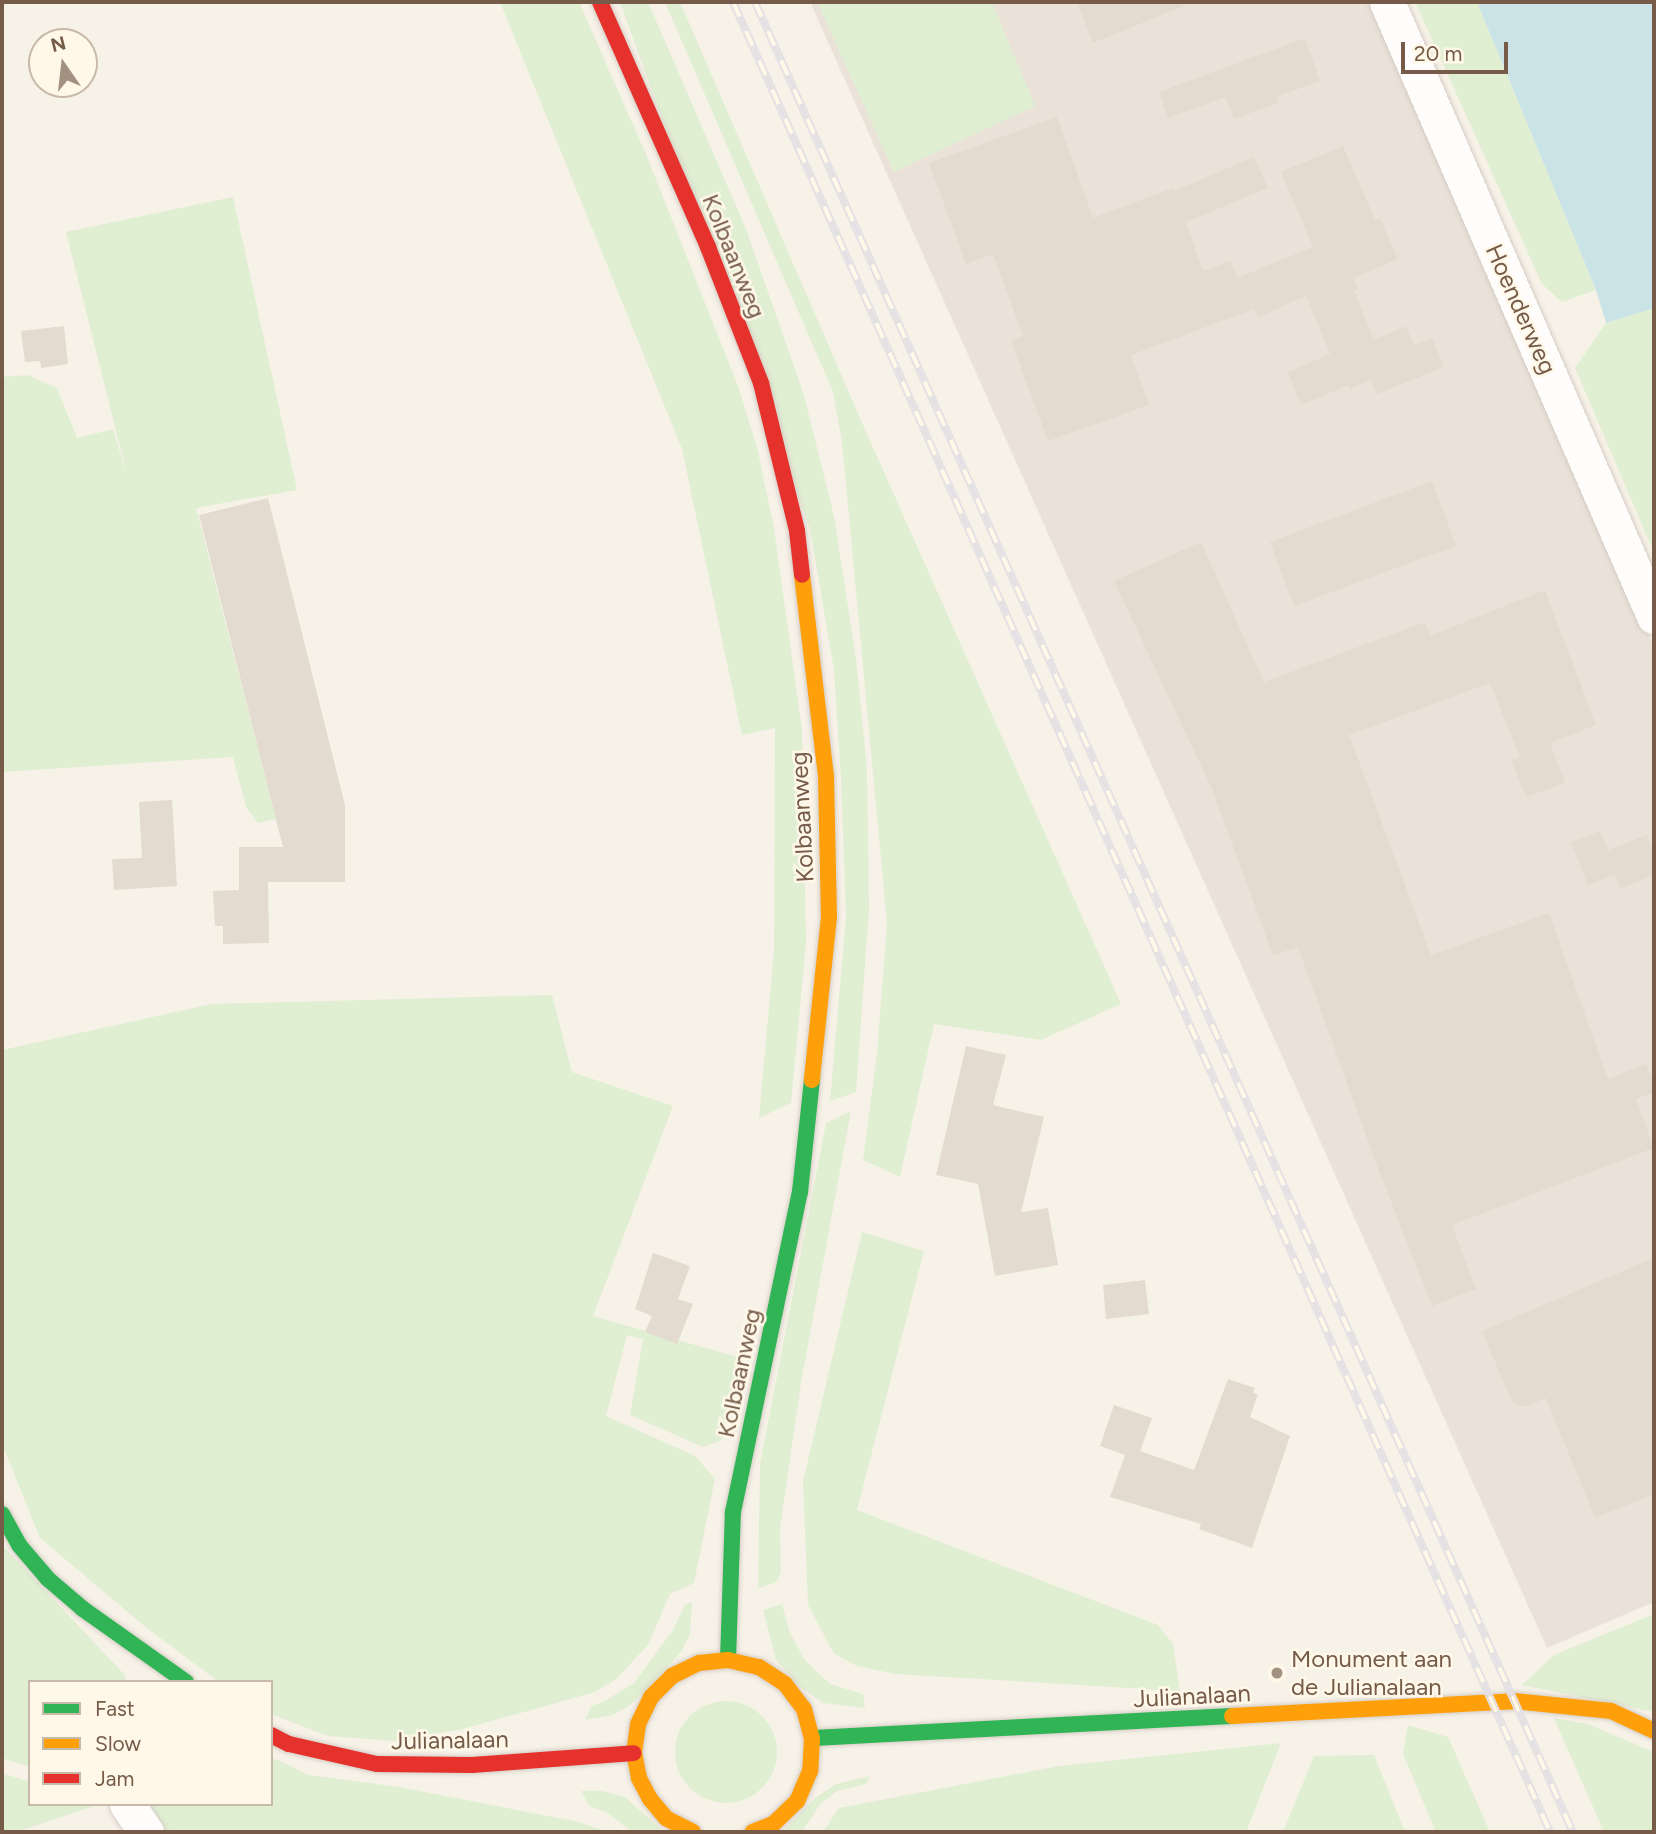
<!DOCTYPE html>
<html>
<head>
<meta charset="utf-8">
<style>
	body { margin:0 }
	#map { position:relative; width:1656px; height:1834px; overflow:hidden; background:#f7f2e8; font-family:Figtree,sans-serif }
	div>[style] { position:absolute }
	.industrial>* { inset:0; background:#eae2d9 }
	.green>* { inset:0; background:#e0eed2 }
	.round { border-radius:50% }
	.water>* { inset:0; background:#cae3e7 }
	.building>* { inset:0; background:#e3dad0 }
	.roads { filter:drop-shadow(0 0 2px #d5cec6) drop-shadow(0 0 2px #d5cec6) }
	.street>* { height:35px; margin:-17.5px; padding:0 17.5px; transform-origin:17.5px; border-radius:17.5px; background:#fefdfc }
	.fast>* { height:16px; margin:-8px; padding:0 8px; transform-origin:8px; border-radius:8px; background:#30b455 }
	.slow>* { height:16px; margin:-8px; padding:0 8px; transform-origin:8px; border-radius:8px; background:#ff9f0a }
	.jam>* { height:16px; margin:-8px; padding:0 8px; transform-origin:8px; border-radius:8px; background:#e5322d }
	.rail>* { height:8px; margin-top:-4px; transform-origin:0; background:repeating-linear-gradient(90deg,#fff8e9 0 16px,#e4e1e4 0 32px); box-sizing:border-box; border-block:2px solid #e4e1e4 }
	.dots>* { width:19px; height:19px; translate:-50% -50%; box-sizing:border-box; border:4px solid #fff8e9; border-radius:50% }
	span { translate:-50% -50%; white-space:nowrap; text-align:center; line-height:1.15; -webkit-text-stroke:5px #fff8e9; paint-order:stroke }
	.street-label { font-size:24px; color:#755b48 }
	.poi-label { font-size:24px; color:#755b48 }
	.left { translate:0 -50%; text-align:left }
	.frame { position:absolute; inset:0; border:4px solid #755b48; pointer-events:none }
	.legend { position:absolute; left:28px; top:1680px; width:245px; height:126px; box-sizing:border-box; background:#fff8e9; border:2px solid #c8b9a9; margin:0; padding:9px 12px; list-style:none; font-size:21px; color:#755b48 }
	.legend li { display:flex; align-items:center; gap:14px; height:35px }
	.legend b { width:35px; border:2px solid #c8b9a9 }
	.north { position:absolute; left:28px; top:28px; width:70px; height:70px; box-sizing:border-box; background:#fff8e9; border:2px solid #c8b9a9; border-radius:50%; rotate:346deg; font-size:19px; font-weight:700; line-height:28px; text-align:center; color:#755b48 }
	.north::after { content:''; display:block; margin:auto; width:24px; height:32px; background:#a29080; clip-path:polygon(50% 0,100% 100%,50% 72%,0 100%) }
	.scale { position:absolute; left:1401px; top:42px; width:107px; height:32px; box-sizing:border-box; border:4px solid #755b48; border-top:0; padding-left:9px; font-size:21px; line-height:24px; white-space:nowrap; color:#755b48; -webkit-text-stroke:5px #fff8e9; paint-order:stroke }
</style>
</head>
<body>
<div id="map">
	<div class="industrial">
		<i style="clip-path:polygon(810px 2px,1376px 2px,1654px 647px,1654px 1602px,1547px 1648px)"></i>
	</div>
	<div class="green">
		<i style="clip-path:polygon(500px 2px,579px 2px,646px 154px,738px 386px,757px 447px,774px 528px,802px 730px,806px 943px,791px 1103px,759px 1118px,774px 951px,775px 728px,742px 735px,682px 449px)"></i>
		<i style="clip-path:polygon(620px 2px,648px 2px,746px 229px,804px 395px,834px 516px,856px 658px,867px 770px,869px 907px,856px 1092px,830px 1101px,846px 917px,841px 779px,834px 670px,810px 529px)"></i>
		<i style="clip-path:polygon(665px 2px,680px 2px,863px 425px,1121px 1004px,1041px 1040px,934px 1024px,900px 1177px,863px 1160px,877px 1054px,887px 923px,842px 442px,833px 392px)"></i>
		<i style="clip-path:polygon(817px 2px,992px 2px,1035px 106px,894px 172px)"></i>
		<i style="clip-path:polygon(1415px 2px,1477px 2px,1596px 290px,1562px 302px,1542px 284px)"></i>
		<i style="clip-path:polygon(233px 197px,297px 490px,196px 508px,276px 819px,258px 823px,246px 807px,233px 757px,2px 772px,2px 377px,28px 375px,57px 388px,77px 438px,113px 429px,128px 479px,66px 232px)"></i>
		<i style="clip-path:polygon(1654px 308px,1654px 545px,1651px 546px,1575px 368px,1606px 323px)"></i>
		<i style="clip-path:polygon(552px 995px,572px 1072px,673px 1106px,593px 1316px,741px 1358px,722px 1440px,703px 1447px,630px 1415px,643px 1339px,627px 1335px,606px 1416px,695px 1456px,715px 1479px,694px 1583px,670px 1594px,648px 1645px,615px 1680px,595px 1692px,463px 1729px,395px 1741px,328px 1736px,271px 1714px,271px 1682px,219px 1682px,148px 1629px,40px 1538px,2px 1444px,2px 1050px,212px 1004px)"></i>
		<i style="clip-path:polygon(851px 1111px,801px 1383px,780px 1529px,781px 1573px,775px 1583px,758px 1588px,760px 1464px,826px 1123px)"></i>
		<i style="clip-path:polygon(862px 1232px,924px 1251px,857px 1510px,1158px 1625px,1173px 1644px,1180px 1691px,895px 1674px,857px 1666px,834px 1654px,808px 1605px,803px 1481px)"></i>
		<i style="clip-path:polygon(2px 1545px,124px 1674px,126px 1682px,30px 1682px,30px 1767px,2px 1758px)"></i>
		<i style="clip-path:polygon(692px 1602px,690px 1634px,681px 1652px,632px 1704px,613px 1715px,585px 1720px,591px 1706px,605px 1701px,634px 1683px,673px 1630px,685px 1605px)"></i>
		<i style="clip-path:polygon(782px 1604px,790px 1633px,805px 1660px,830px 1684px,863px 1694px,865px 1708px,823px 1703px,799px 1686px,776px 1660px,763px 1610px)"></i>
		<i style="clip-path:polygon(1654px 1614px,1654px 1712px,1522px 1685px,1554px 1655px)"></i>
		<i class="round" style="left:675px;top:1701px;width:102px;height:102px"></i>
		<i style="clip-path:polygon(1554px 1718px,1588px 1724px,1654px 1752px,1654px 1832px,1604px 1832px)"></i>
		<i style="clip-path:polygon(1408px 1725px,1448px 1737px,1490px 1832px,1436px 1832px,1403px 1754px)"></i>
		<i style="clip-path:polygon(1281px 1743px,1246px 1832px,823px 1832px,839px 1808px,1059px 1766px)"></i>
		<i style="clip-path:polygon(1374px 1755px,1405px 1832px,1283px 1832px,1314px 1756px)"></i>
		<i style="clip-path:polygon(271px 1757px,309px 1775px,399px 1787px,579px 1822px,606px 1832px,167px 1832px,146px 1804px,271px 1804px)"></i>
		<i style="clip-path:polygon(2px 1773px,30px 1782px,30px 1804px,100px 1804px,17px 1832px,2px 1832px)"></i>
		<i style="clip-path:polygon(870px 1776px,866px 1784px,837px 1791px,821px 1803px,802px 1832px,782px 1832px,814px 1799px,836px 1784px)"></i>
		<i style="clip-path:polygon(581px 1791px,603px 1791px,625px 1797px,664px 1832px,632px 1832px,606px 1812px,589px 1806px)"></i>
	</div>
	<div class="water">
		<i style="clip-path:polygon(1477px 2px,1654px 2px,1654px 308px,1606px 323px,1596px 290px)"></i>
	</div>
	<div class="building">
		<i style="clip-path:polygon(1077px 2px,1191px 2px,1191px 3px,1093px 43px)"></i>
		<i style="clip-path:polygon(1305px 38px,1320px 81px,1276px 97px,1278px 103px,1234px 119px,1226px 97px,1168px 118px,1159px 92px)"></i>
		<i style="clip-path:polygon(1057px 117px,1093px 218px,1173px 188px,1174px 191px,1254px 157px,1268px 188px,1186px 222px,1203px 271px,1231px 261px,1237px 278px,1313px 247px,1281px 172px,1343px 146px,1375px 220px,1380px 218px,1398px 259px,1354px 278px,1358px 289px,1354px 291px,1374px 340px,1406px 326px,1414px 345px,1432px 338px,1444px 367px,1377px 394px,1371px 380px,1350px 389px,1349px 385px,1301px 405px,1288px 372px,1330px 354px,1306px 296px,1258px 317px,1254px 309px,1131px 355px,1149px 405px,1048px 441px,1011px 341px,1023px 336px,993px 254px,966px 264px,929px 163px)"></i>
		<i style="clip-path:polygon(64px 326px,68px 364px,41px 368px,40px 361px,25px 362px,21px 331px)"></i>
		<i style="clip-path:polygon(1432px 481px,1456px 546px,1294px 606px,1270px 542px)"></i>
		<i style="clip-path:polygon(268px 498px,345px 805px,345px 882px,268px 882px,269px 943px,223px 944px,223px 926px,215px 926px,213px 891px,239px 890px,239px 847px,283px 847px,199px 515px)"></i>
		<i style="clip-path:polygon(1201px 542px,1264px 682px,1425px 622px,1430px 636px,1545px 590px,1596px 725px,1550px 743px,1565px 783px,1526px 797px,1511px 760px,1520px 757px,1490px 683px,1349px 735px,1431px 955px,1549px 913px,1608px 1079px,1646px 1064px,1654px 1082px,1654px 1092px,1636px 1099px,1654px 1148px,1452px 1225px,1476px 1289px,1432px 1306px,1374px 1158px,1298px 947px,1273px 955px,1212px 789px,1114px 581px)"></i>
		<i style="clip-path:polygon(172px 800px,177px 886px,114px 890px,112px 859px,142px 858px,139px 802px)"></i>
		<i style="clip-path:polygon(1600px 831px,1608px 850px,1647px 835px,1654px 853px,1654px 875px,1620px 889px,1615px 875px,1588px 885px,1571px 842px)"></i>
		<i style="clip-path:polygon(966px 1046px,1006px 1055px,993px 1105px,1044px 1117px,1021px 1212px,1048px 1208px,1058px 1265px,995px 1276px,978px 1184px,936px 1175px)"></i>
		<i style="clip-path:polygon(653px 1253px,690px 1266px,678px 1299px,693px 1304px,677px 1344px,645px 1332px,652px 1316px,635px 1309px)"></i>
		<i style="clip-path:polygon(1654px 1258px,1654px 1494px,1595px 1518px,1546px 1398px,1524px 1407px,1512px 1402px,1482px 1331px)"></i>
		<i style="clip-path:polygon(1145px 1280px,1149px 1314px,1106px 1319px,1103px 1285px)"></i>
		<i style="clip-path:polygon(1228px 1379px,1255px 1388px,1253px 1393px,1258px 1394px,1250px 1417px,1290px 1436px,1252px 1548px,1199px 1529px,1201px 1524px,1110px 1497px,1125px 1455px,1100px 1446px,1114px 1405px,1152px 1418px,1140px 1451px,1194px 1470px)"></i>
	</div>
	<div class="roads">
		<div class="street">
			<i style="left:1387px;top:2px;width:670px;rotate:66.5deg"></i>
			<i style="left:127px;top:1804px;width:34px;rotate:56deg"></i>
		</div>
		<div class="fast">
			<i style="left:2px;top:1514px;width:35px;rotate:61deg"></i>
			<i style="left:19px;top:1545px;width:45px;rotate:49.5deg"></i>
			<i style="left:48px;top:1579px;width:46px;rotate:40.6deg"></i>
			<i style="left:83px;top:1609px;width:126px;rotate:35.3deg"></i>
			<i style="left:728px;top:1660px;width:148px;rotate:-88.1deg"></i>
			<i style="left:733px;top:1512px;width:327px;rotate:-78.2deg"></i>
			<i style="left:800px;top:1192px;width:113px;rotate:-83.9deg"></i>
			<i style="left:812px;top:1738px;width:421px;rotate:-3deg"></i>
		</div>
		<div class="slow">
			<i style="left:802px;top:575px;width:202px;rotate:83.2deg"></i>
			<i style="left:826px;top:776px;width:141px;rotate:88.8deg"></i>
			<i style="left:829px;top:917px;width:164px;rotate:96deg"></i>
			<i style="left:1232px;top:1716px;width:282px;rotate:-3deg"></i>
			<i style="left:1514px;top:1701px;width:98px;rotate:5.9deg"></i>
			<i style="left:1611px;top:1711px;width:47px;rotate:24.9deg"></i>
			<i style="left:693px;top:1832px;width:30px;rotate:-153deg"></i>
			<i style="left:666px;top:1818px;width:25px;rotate:-130deg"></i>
			<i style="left:650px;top:1799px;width:24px;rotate:-118deg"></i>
			<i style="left:639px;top:1778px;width:25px;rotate:-101deg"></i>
			<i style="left:634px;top:1753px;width:29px;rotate:-82deg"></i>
			<i style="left:638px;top:1724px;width:30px;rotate:-64deg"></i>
			<i style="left:651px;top:1697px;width:30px;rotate:-45deg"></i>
			<i style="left:672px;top:1676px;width:30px;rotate:-26deg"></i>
			<i style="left:699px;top:1663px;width:29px;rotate:-6deg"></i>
			<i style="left:728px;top:1660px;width:32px;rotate:13deg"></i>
			<i style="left:759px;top:1667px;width:31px;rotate:33deg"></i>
			<i style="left:785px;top:1684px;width:31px;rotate:53deg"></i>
			<i style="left:804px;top:1709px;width:30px;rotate:75deg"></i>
			<i style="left:812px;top:1738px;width:33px;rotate:93deg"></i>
			<i style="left:810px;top:1771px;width:33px;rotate:113deg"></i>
			<i style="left:797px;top:1801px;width:33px;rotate:136deg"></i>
			<i style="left:773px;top:1824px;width:22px;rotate:159deg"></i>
		</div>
		<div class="jam">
			<i style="left:600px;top:2px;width:268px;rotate:66.2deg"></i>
			<i style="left:708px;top:247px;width:146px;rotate:68.7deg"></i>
			<i style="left:761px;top:383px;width:152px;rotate:76.3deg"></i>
			<i style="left:797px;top:531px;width:44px;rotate:83.5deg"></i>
			<i style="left:271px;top:1735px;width:20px;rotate:27deg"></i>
			<i style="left:289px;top:1744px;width:90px;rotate:12.8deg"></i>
			<i style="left:377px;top:1764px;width:95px;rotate:0.6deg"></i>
			<i style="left:472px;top:1765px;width:162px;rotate:-4.2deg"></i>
		</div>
	</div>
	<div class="rail">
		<i style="left:733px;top:2px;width:2004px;rotate:65.94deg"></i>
		<i style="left:755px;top:2px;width:2005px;rotate:65.92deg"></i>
	</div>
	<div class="dots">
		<i style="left:1277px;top:1673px;background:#a29080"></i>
	</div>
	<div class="street-label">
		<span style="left:734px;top:256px;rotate:68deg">Kolbaanweg</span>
		<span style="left:1521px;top:309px;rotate:66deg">Hoenderweg</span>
		<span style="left:802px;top:817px;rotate:-93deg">Kolbaanweg</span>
		<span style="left:739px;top:1373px;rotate:-78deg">Kolbaanweg</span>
		<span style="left:1192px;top:1696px;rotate:-3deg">Julianalaan</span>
		<span style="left:450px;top:1740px;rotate:-1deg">Julianalaan</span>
	</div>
	<div class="poi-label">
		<span class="left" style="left:1291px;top:1673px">Monument aan<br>de Julianalaan</span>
	</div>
	<div class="frame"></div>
	<ul class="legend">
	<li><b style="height:9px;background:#30b455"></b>Fast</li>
	<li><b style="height:9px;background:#ff9f0a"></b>Slow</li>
	<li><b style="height:9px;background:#e5322d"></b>Jam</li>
	</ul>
	<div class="north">N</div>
	<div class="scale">20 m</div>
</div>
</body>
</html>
